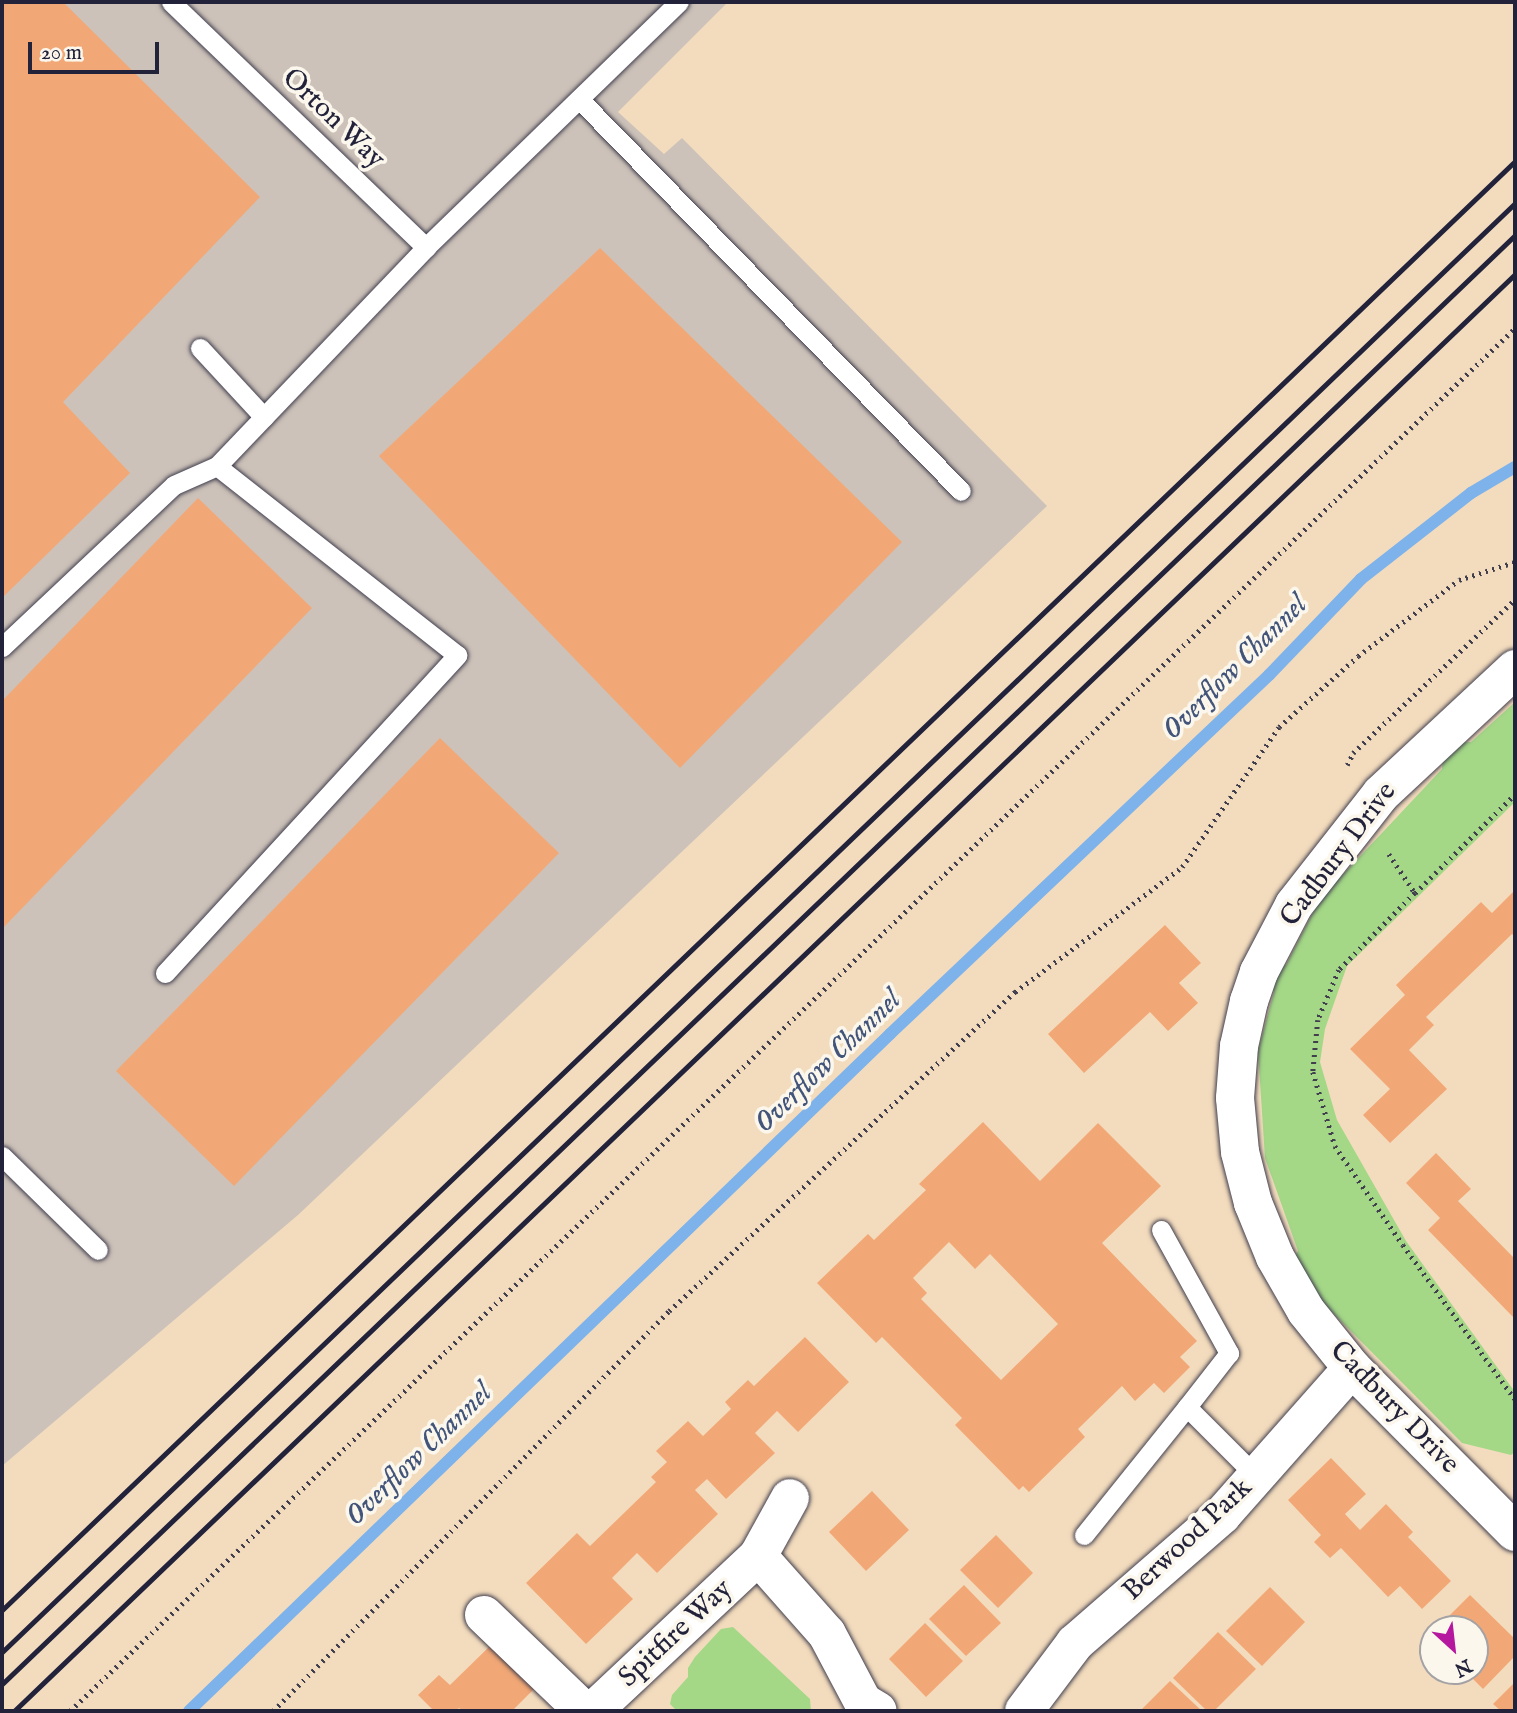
<!DOCTYPE html>
<html>
<head>
<meta charset="utf-8">
<style>
	body { margin:0 }
	#map { position:relative; width:1517px; height:1713px; overflow:hidden; background:#f3dcbd; font-family:"IM FELL English",serif }
	div>[style] { position:absolute }
	.industrial>* { inset:0; background:#ccc2b9 }
	.green>* { inset:0; background:#a4d887 }
	.stream>* { height:12px; margin:-6px; padding:0 6px; transform-origin:6px; border-radius:6px; background:#7eb2eb }
	.building>* { inset:0; background:#f2a876 }
	.path>* { height:4.5px; margin-top:-2.25px; transform-origin:0; background:repeating-linear-gradient(90deg,#413e4e 0 2px,transparent 0 7px) }
	.roads { filter:drop-shadow(0 0 2px #413e4e) drop-shadow(0 0 2px #413e4e) }
	.lane>* { height:19px; margin:-9.5px; padding:0 9.5px; transform-origin:9.5px; border-radius:9.5px; background:#fff }
	.street>* { height:38px; margin:-19px; padding:0 19px; transform-origin:19px; border-radius:19px; background:#fff }
	.rail>* { height:5px; margin:-2.5px; padding:0 2.5px; transform-origin:2.5px; border-radius:2.5px; background:#22223b }
	span { translate:-50% -50%; white-space:nowrap; text-align:center; line-height:1.15; -webkit-text-stroke:7px #fbf7ec; paint-order:stroke }
	.street-label { font-size:28px; color:#22223b }
	.water-label { font-size:30px; color:#425479; font-style:italic }
	.frame { position:absolute; inset:0; border:4px solid #22223b; pointer-events:none }
	.north { position:absolute; left:1419px; top:1615px; width:70px; height:70px; box-sizing:border-box; background:#fbf7ec; border:2px solid #a4a2a5; border-radius:50%; rotate:153deg; font-size:19px; font-weight:700; line-height:28px; text-align:center; color:#22223b }
	.north::after { content:''; display:block; margin:auto; width:24px; height:32px; background:#b5179e; clip-path:polygon(50% 0,100% 100%,50% 72%,0 100%) }
	.scale { position:absolute; left:28px; top:42px; width:131px; height:32px; box-sizing:border-box; border:4px solid #22223b; border-top:0; padding-left:9px; font-size:21px; line-height:24px; white-space:nowrap; color:#22223b; -webkit-text-stroke:5px #fbf7ec; paint-order:stroke }
</style>
</head>
<body>
<div id="map">
	<div class="industrial">
		<i style="clip-path:polygon(2px 2px,728px 2px,618px 112px,664px 154px,682px 138px,1047px 506px,298px 1215px,2px 1466px)"></i>
	</div>
	<div class="green">
		<i style="clip-path:polygon(1515px 702px,1515px 802px,1347px 966px,1325px 1029px,1320px 1062px,1337px 1120px,1406px 1241px,1515px 1392px,1515px 1452px,1511px 1455px,1462px 1443px,1327px 1307px,1292px 1261px,1298px 1251px,1265px 1158px,1258px 1051px,1274px 992px,1266px 975px,1272px 968px,1286px 965px,1320px 899px,1442px 769px,1444px 749px,1455px 743px,1471px 742px)"></i>
		<i style="clip-path:polygon(733px 1627px,810px 1699px,811px 1711px,677px 1711px,670px 1704px,672px 1695px,688px 1677px,688px 1668px,695px 1657px,721px 1629px)"></i>
	</div>
	<div class="stream">
		<i style="left:189px;top:1711px;width:975px;rotate:-44deg"></i>
		<i style="left:890px;top:1034px;width:522px;rotate:-43.45deg"></i>
		<i style="left:1269px;top:675px;width:133px;rotate:-46.2deg"></i>
		<i style="left:1361px;top:579px;width:140px;rotate:-38deg"></i>
		<i style="left:1471px;top:493px;width:51px;rotate:-30.6deg"></i>
	</div>
	<div class="building">
		<i style="clip-path:polygon(2px 2px,63px 2px,260px 197px,63px 402px,130px 473px,2px 598px)"></i>
		<i style="clip-path:polygon(600px 248px,902px 542px,680px 768px,379px 456px)"></i>
		<i style="clip-path:polygon(198px 498px,312px 608px,2px 929px,2px 701px)"></i>
		<i style="clip-path:polygon(440px 738px,559px 853px,234px 1186px,116px 1071px)"></i>
		<i style="clip-path:polygon(1515px 890px,1515px 937px,1512px 934px,1426px 1017px,1434px 1025px,1409px 1050px,1447px 1089px,1390px 1143px,1363px 1115px,1390px 1089px,1350px 1049px,1405px 995px,1396px 985px,1481px 902px,1492px 913px)"></i>
		<i style="clip-path:polygon(1165px 925px,1201px 963px,1179px 983px,1198px 1003px,1168px 1031px,1150px 1012px,1084px 1073px,1048px 1034px)"></i>
		<i style="clip-path:polygon(evenodd,983px 1122px,1040px 1181px,1098px 1123px,1161px 1186px,1102px 1243px,1197px 1341px,1180px 1357px,1190px 1367px,1164px 1393px,1154px 1383px,1135px 1401px,1122px 1386px,1078px 1429px,1085px 1437px,1029px 1492px,1023px 1486px,1019px 1490px,955px 1425px,962px 1418px,882px 1337px,876px 1343px,817px 1283px,868px 1234px,874px 1240px,926px 1190px,919px 1184px,983px 1122px,949px 1242px,975px 1269px,990px 1254px,1058px 1324px,1001px 1380px,921px 1299px,927px 1293px,913px 1278px,949px 1242px)"></i>
		<i style="clip-path:polygon(1436px 1153px,1471px 1189px,1458px 1201px,1515px 1259px,1515px 1319px,1428px 1230px,1440px 1218px,1406px 1183px)"></i>
		<i style="clip-path:polygon(805px 1337px,849px 1382px,798px 1432px,777px 1411px,755px 1433px,775px 1453px,726px 1499px,707px 1479px,695px 1490px,718px 1514px,657px 1573px,637px 1553px,612px 1578px,633px 1599px,586px 1644px,526px 1583px,577px 1533px,590px 1546px,656px 1482px,651px 1477px,667px 1462px,656px 1451px,688px 1421px,703px 1436px,731px 1409px,725px 1402px,748px 1380px,754px 1386px)"></i>
		<i style="clip-path:polygon(1331px 1458px,1366px 1494px,1345px 1514px,1360px 1530px,1386px 1504px,1413px 1532px,1408px 1537px,1451px 1581px,1422px 1609px,1400px 1586px,1388px 1597px,1341px 1548px,1330px 1558px,1314px 1542px,1321px 1535px,1288px 1500px)"></i>
		<i style="clip-path:polygon(872px 1491px,909px 1530px,866px 1571px,829px 1532px)"></i>
		<i style="clip-path:polygon(996px 1535px,1033px 1573px,998px 1608px,960px 1570px)"></i>
		<i style="clip-path:polygon(964px 1585px,1001px 1623px,966px 1656px,929px 1619px)"></i>
		<i style="clip-path:polygon(1270px 1587px,1305px 1622px,1262px 1666px,1226px 1631px)"></i>
		<i style="clip-path:polygon(1470px 1595px,1515px 1639px,1515px 1656px,1483px 1689px,1465px 1671px,1475px 1671px,1475px 1629px,1436px 1629px)"></i>
		<i style="clip-path:polygon(925px 1623px,963px 1661px,926px 1697px,889px 1659px)"></i>
		<i style="clip-path:polygon(1218px 1632px,1256px 1669px,1214px 1711px,1207px 1711px,1173px 1678px)"></i>
		<i style="clip-path:polygon(491px 1645px,534px 1689px,512px 1711px,463px 1711px,459px 1708px,455px 1711px,434px 1711px,418px 1695px,439px 1675px,450px 1685px)"></i>
		<i style="clip-path:polygon(1170px 1681px,1202px 1711px,1140px 1711px)"></i>
		<i style="clip-path:polygon(1515px 1682px,1515px 1711px,1501px 1711px,1493px 1704px)"></i>
	</div>
	<div class="path">
		<i style="left:1347px;top:765px;width:13px;rotate:-63deg"></i>
		<i style="left:1353px;top:753px;width:224px;rotate:-43.5deg"></i>
		<i style="left:1389px;top:854px;width:47px;rotate:56.3deg"></i>
		<i style="left:1415px;top:893px;width:108px;rotate:134.6deg"></i>
		<i style="left:1339px;top:970px;width:54px;rotate:112.8deg"></i>
		<i style="left:1318px;top:1020px;width:52px;rotate:95.5deg"></i>
		<i style="left:1313px;top:1072px;width:77px;rotate:73.4deg"></i>
		<i style="left:1335px;top:1146px;width:120px;rotate:55.5deg"></i>
		<i style="left:1403px;top:1245px;width:190px;rotate:54deg"></i>
		<i style="left:1415px;top:893px;width:141px;rotate:-44.7deg"></i>
		<i style="left:70px;top:1711px;width:2000px;rotate:-43.74deg"></i>
		<i style="left:273px;top:1711px;width:563px;rotate:-45.29deg"></i>
		<i style="left:669px;top:1311px;width:471px;rotate:-42.7deg"></i>
		<i style="left:1015px;top:992px;width:209px;rotate:-36.8deg"></i>
		<i style="left:1182px;top:867px;width:170px;rotate:-55.3deg"></i>
		<i style="left:1279px;top:727px;width:106px;rotate:-41.9deg"></i>
		<i style="left:1358px;top:656px;width:126px;rotate:-37deg"></i>
		<i style="left:1459px;top:580px;width:59px;rotate:-17.8deg"></i>
	</div>
	<div class="roads">
		<div class="lane">
			<i style="left:171px;top:2px;width:354px;rotate:43.9deg"></i>
			<i style="left:579px;top:99px;width:547px;rotate:45.74deg"></i>
			<i style="left:200px;top:348px;width:94px;rotate:47.2deg"></i>
			<i style="left:2px;top:647px;width:236px;rotate:-43.3deg"></i>
			<i style="left:174px;top:485px;width:47px;rotate:-23.8deg"></i>
			<i style="left:165px;top:973px;width:432px;rotate:-47.4deg"></i>
			<i style="left:457px;top:655px;width:305px;rotate:-141.8deg"></i>
			<i style="left:217px;top:466px;width:303px;rotate:-46.3deg"></i>
			<i style="left:426px;top:247px;width:352px;rotate:-44.1deg"></i>
			<i style="left:2px;top:1156px;width:134px;rotate:44.4deg"></i>
			<i style="left:1161px;top:1230px;width:141px;rotate:61.1deg"></i>
			<i style="left:1229px;top:1353px;width:68px;rotate:127.9deg"></i>
			<i style="left:1187px;top:1407px;width:99px;rotate:45deg"></i>
			<i style="left:1084px;top:1535px;width:164px;rotate:-51.2deg"></i>
		</div>
		<div class="street">
			<i style="left:1515px;top:669px;width:183px;rotate:137deg"></i>
			<i style="left:1381px;top:794px;width:141px;rotate:128.1deg"></i>
			<i style="left:1294px;top:905px;width:76px;rotate:117.6deg"></i>
			<i style="left:1259px;top:972px;width:31px;rotate:109deg"></i>
			<i style="left:1249px;top:1001px;width:46px;rotate:102.5deg"></i>
			<i style="left:1239px;top:1046px;width:52px;rotate:94.4deg"></i>
			<i style="left:1235px;top:1098px;width:54px;rotate:84.7deg"></i>
			<i style="left:1240px;top:1152px;width:53px;rotate:75.7deg"></i>
			<i style="left:1253px;top:1203px;width:58px;rotate:67.8deg"></i>
			<i style="left:1275px;top:1257px;width:62px;rotate:60.1deg"></i>
			<i style="left:1306px;top:1311px;width:73px;rotate:51.1deg"></i>
			<i style="left:1352px;top:1368px;width:231px;rotate:45.2deg"></i>
			<i style="left:758px;top:1556px;width:104px;rotate:48.5deg"></i>
			<i style="left:827px;top:1634px;width:77px;rotate:62.1deg"></i>
			<i style="left:863px;top:1702px;width:17px;rotate:31deg"></i>
			<i style="left:484px;top:1615px;width:139px;rotate:43.8deg"></i>
			<i style="left:593px;top:1711px;width:226px;rotate:-43.2deg"></i>
			<i style="left:758px;top:1556px;width:66px;rotate:-61.1deg"></i>
			<i style="left:1024px;top:1711px;width:85px;rotate:-53.1deg"></i>
			<i style="left:1075px;top:1643px;width:195px;rotate:-41deg"></i>
			<i style="left:1222px;top:1515px;width:196px;rotate:-48.5deg"></i>
		</div>
	</div>
	<div class="rail">
		<i style="left:2px;top:1610px;width:2095px;rotate:-43.76deg"></i>
		<i style="left:2px;top:1652px;width:2095px;rotate:-43.76deg"></i>
		<i style="left:2px;top:1684px;width:2095px;rotate:-43.76deg"></i>
		<i style="left:14px;top:1711px;width:2078px;rotate:-43.75deg"></i>
	</div>
	<div class="street-label">
		<span style="left:333px;top:119px;rotate:44deg">Orton Way</span>
		<span style="left:1339px;top:855px;rotate:-53deg">Cadbury Drive</span>
		<span style="left:1394px;top:1408px;rotate:46deg">Cadbury Drive</span>
		<span style="left:1188px;top:1540px;rotate:-43deg">Berwood Park</span>
		<span style="left:676px;top:1634px;rotate:-43deg">Spitfire Way</span>
	</div>
	<div class="water-label">
		<span style="left:1235px;top:668px;rotate:-45deg">Overflow Channel</span>
		<span style="left:828px;top:1062px;rotate:-44deg">Overflow Channel</span>
		<span style="left:419px;top:1455px;rotate:-44deg">Overflow Channel</span>
	</div>
	<div class="frame"></div>
	<div class="north">N</div>
	<div class="scale">20 m</div>
</div>
</body>
</html>
